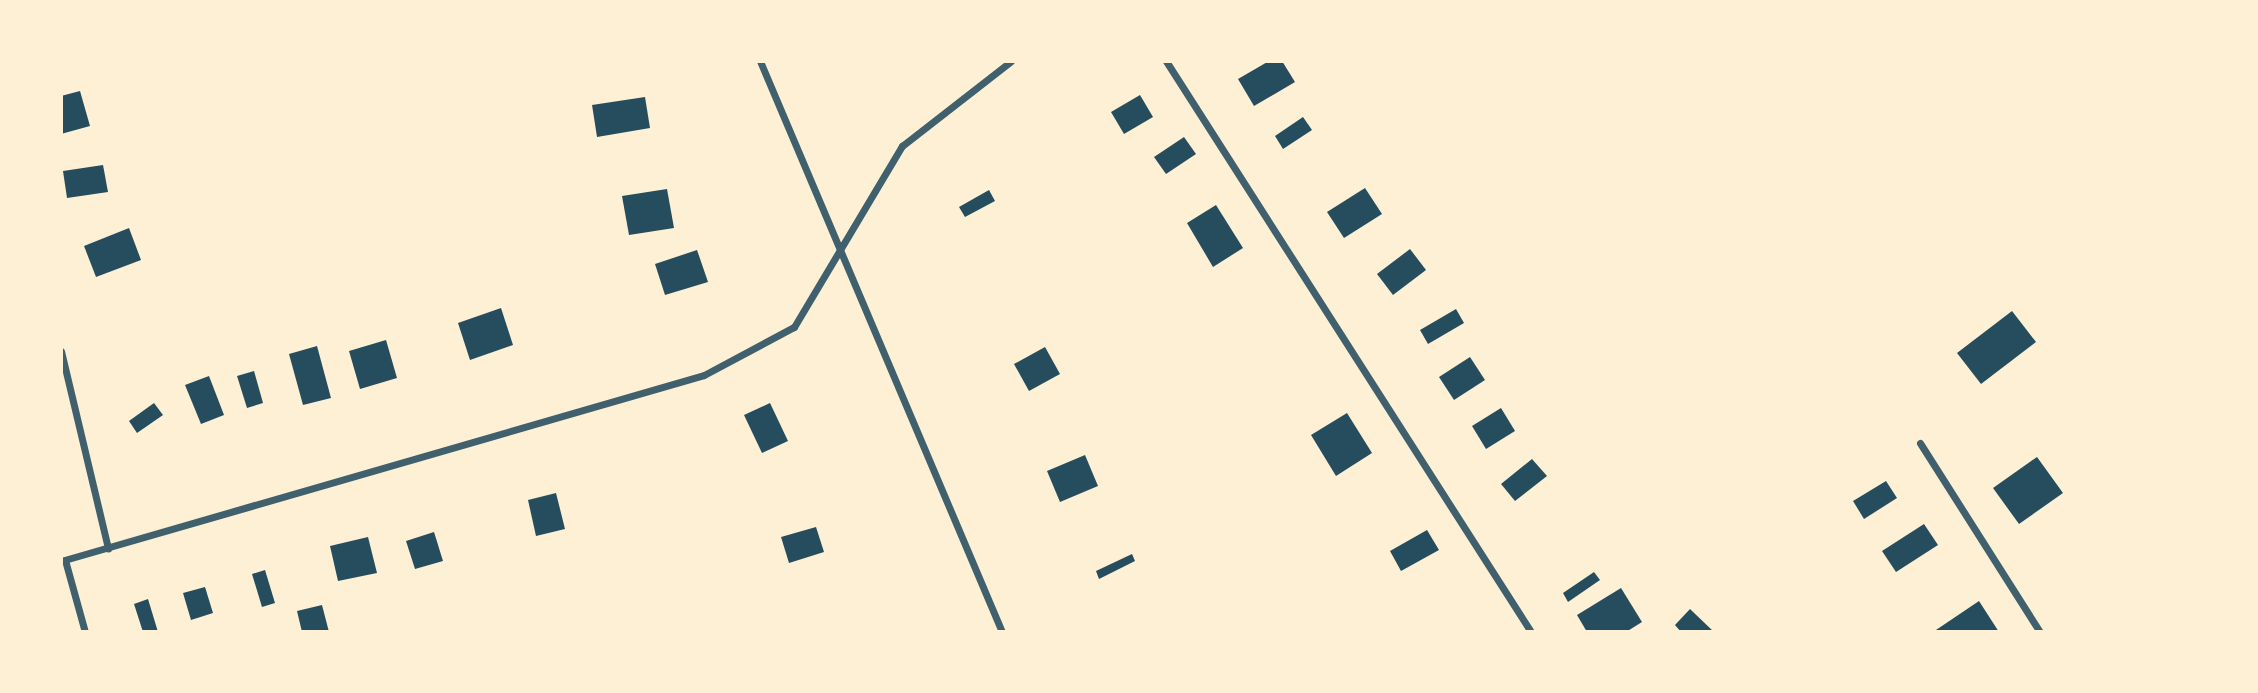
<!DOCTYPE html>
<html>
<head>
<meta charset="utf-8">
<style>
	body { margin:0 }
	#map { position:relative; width:2258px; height:693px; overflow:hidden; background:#fdf0d5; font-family:"Work Sans",sans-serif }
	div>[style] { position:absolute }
	.building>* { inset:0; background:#264d5e }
	.minor>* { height:7px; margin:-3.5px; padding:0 3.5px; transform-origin:3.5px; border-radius:3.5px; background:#3f606c }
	span { translate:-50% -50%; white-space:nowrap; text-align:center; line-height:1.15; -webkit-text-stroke:7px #fdf0d5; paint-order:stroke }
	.frame { position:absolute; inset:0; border:63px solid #fdf0d5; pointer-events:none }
</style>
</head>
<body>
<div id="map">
	<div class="building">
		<i style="clip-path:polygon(1269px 61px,1282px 61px,1295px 82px,1254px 106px,1238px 79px)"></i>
		<i style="clip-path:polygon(80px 91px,90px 126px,61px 134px,61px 96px)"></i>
		<i style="clip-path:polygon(1140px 95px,1153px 117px,1124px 134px,1111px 112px)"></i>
		<i style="clip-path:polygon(645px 97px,650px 128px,597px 137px,592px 105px)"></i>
		<i style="clip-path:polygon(1303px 117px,1312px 130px,1283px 149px,1275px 136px)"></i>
		<i style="clip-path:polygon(1184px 137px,1196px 154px,1166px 174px,1154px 157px)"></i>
		<i style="clip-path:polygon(103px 165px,108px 192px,67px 198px,63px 171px)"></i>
		<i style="clip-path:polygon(1365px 188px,1382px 214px,1344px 238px,1327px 212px)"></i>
		<i style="clip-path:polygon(667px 189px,674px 228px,629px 235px,622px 196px)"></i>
		<i style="clip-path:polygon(989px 190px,995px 201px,965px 217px,959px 207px)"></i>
		<i style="clip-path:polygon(1216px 205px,1243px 248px,1213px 267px,1187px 223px)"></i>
		<i style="clip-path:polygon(129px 228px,141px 260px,96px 277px,84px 246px)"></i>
		<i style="clip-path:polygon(1410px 249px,1426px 270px,1393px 295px,1377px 274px)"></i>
		<i style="clip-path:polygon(697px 250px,708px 282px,665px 295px,655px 264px)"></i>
		<i style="clip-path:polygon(501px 308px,513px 345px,470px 360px,458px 323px)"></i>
		<i style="clip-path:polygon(1456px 309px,1464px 323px,1428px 344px,1420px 330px)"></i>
		<i style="clip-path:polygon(2012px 311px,2036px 342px,1981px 384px,1957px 353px)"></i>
		<i style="clip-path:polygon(386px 340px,397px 378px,360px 389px,349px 351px)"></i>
		<i style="clip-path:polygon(317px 346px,331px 398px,303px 405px,289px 354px)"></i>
		<i style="clip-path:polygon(1045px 347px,1060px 374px,1029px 391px,1014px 364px)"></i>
		<i style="clip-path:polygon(1470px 357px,1485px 380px,1454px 400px,1439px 377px)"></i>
		<i style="clip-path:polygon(254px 371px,263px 403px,247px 408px,237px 376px)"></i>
		<i style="clip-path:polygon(209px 376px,224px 415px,201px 424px,185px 385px)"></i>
		<i style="clip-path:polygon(154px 403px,163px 415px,137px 433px,129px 421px)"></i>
		<i style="clip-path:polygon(770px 403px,788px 441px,762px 453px,744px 415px)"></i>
		<i style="clip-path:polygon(1501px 408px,1515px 431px,1486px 449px,1472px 426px)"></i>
		<i style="clip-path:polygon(1347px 413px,1372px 453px,1336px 476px,1311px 435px)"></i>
		<i style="clip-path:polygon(1085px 455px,1098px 486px,1060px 502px,1047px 471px)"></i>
		<i style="clip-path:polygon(2037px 457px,2063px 493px,2019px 524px,1993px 488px)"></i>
		<i style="clip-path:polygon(1532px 459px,1547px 476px,1515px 501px,1501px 484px)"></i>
		<i style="clip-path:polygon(1886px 481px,1897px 498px,1864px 519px,1853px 501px)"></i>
		<i style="clip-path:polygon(556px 493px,565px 529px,536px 536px,528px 500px)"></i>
		<i style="clip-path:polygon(1924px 524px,1938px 545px,1896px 572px,1882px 551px)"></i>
		<i style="clip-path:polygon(816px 527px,824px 552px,789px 563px,781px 537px)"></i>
		<i style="clip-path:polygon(1427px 530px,1439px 550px,1401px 571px,1390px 551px)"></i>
		<i style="clip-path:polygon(434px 532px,443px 561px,415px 569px,406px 541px)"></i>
		<i style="clip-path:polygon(368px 537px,377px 573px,338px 581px,330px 546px)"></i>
		<i style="clip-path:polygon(1132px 554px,1135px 561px,1099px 579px,1096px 571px)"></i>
		<i style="clip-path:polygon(265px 570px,275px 603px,262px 607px,252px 574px)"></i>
		<i style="clip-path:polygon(1594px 572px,1600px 580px,1568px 602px,1563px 593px)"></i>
		<i style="clip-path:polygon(205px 587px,213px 613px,191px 620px,183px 593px)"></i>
		<i style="clip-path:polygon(1621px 588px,1642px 622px,1626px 632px,1587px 632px,1577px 615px)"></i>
		<i style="clip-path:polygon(148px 599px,158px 632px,143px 632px,134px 604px)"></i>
		<i style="clip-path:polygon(1979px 601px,1999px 632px,1933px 632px)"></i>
		<i style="clip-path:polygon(322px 605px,329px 632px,302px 632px,297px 611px)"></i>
		<i style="clip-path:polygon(1690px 609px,1714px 632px,1681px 632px,1675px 625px)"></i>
	</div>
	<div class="minor">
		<i style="left:760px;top:61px;width:620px;rotate:67.03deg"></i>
		<i style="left:1166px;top:61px;width:678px;rotate:57.41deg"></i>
		<i style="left:61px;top:351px;width:203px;rotate:76.6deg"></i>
		<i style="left:1920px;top:443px;width:224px;rotate:57.6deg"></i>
		<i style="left:65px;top:560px;width:75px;rotate:74.5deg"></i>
		<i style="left:61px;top:561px;width:669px;rotate:-16.13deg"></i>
		<i style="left:704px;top:375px;width:102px;rotate:-28.1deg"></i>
		<i style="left:794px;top:327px;width:211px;rotate:-59.2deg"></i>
		<i style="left:902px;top:146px;width:138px;rotate:-37.9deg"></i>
	</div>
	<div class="frame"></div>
</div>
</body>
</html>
